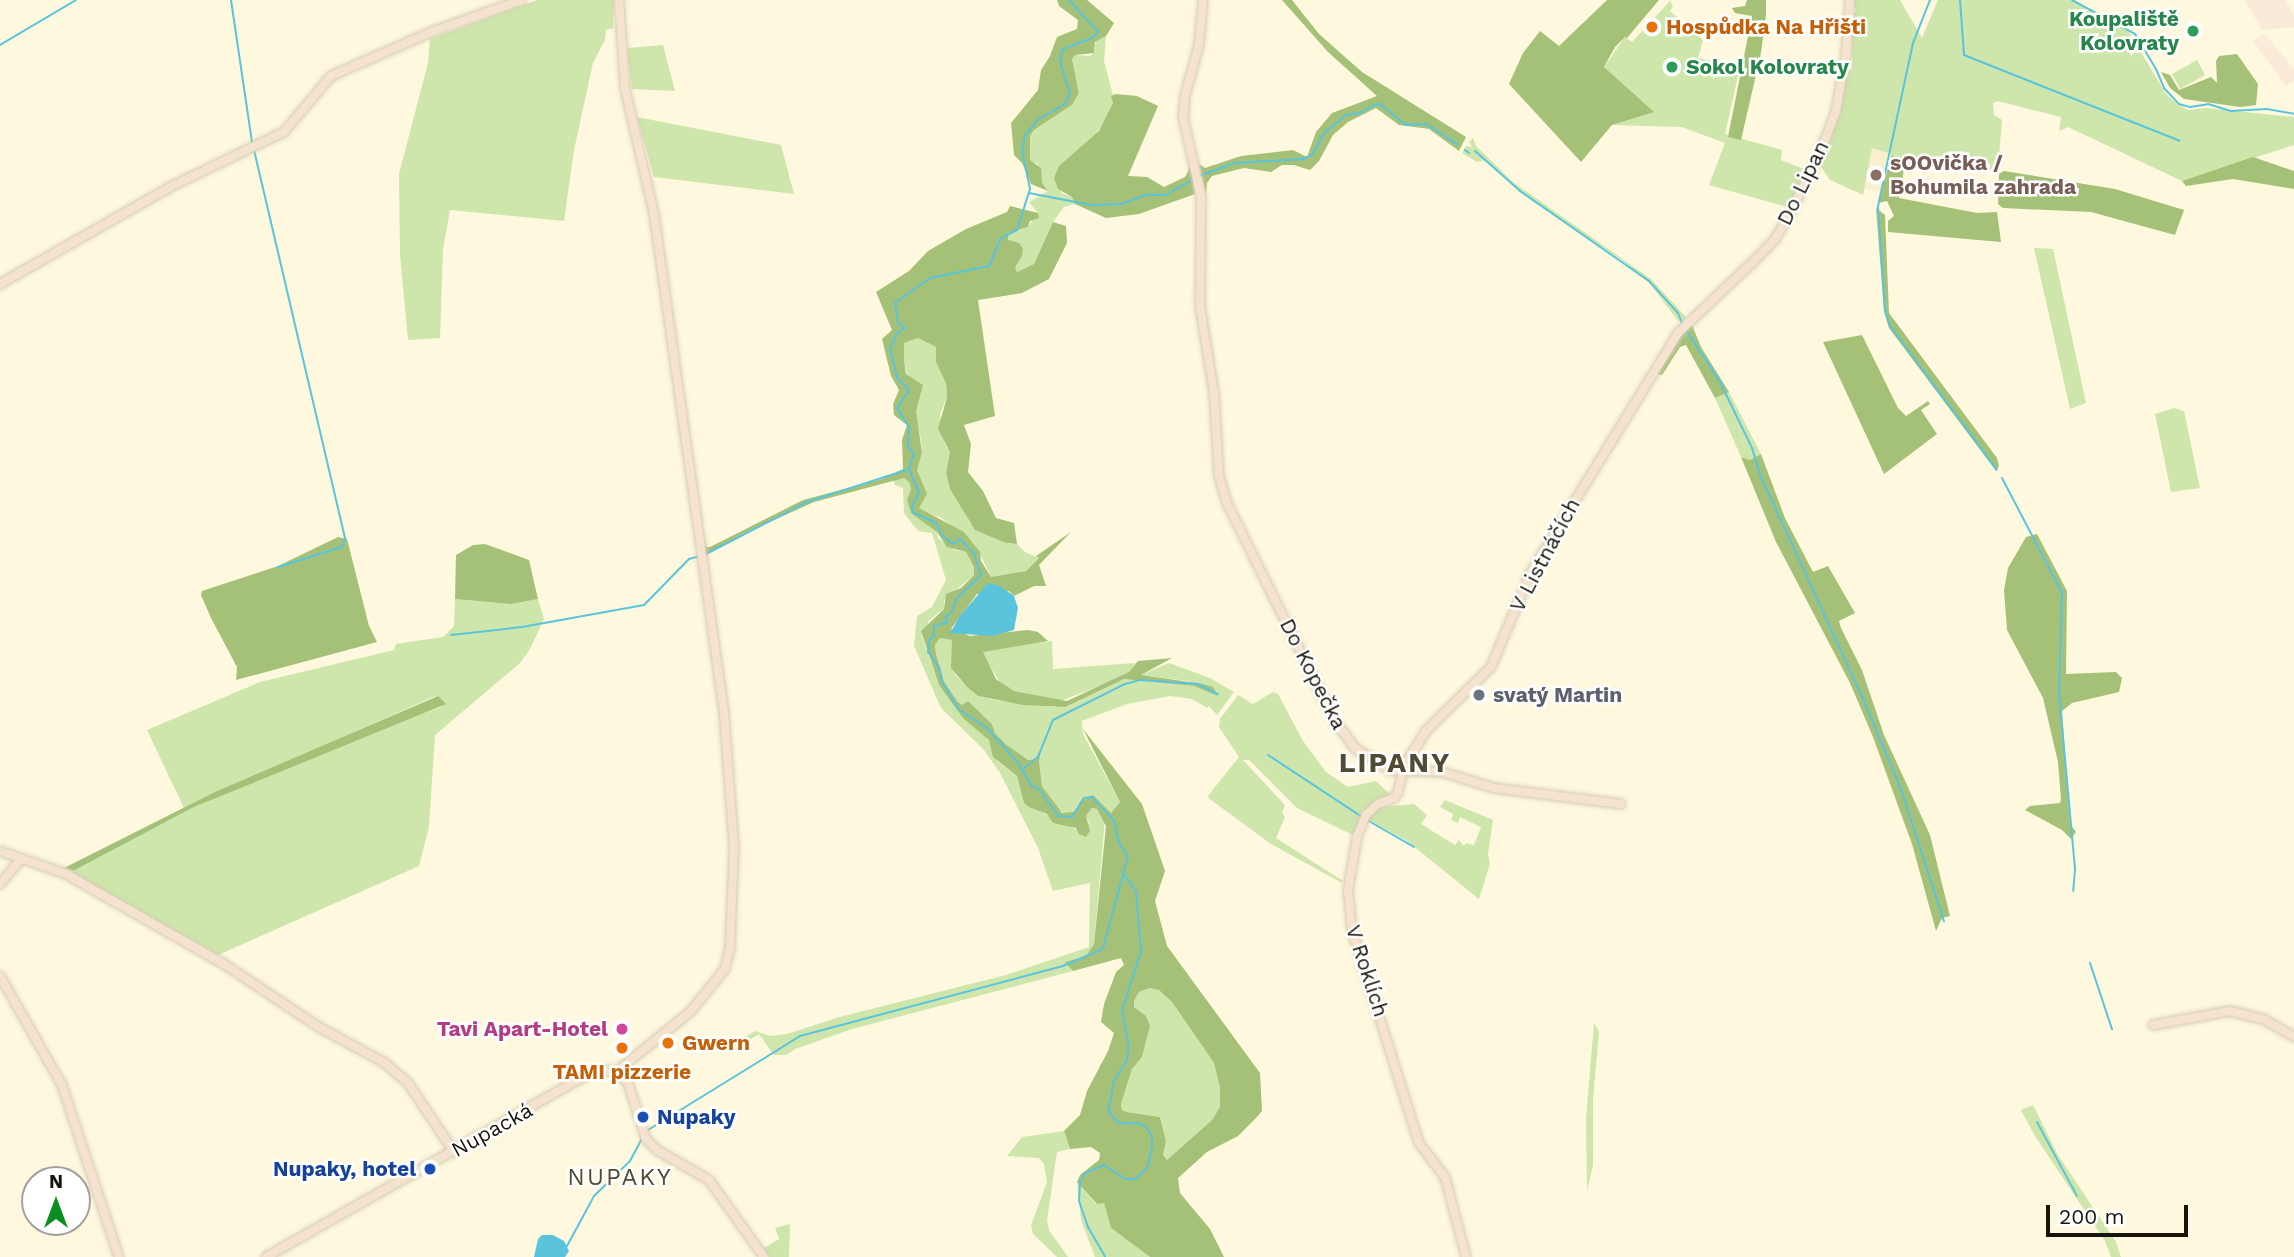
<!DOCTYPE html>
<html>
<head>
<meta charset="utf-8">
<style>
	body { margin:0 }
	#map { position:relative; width:2294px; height:1257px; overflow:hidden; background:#fef8de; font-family:"Work Sans",sans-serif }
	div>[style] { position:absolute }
	.industrial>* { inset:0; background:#fcead9 }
	.built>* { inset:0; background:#f8f0ce }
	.green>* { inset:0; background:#cee6ab }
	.forest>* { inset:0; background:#a5c177 }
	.water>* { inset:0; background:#5ac4dd }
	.stream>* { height:2px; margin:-1px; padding:0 1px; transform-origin:1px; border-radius:1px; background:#5ac4dd }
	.roads { filter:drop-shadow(0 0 2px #d3cdb3) drop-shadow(0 0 2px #d3cdb3) }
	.secondary>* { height:8px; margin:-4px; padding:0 4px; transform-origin:4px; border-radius:4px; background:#f5e3cf }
	.dots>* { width:19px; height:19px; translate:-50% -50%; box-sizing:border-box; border:4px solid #fff; border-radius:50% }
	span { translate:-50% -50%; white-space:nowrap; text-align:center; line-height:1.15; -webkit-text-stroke:5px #fff; paint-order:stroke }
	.leisure-label { font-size:21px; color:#27864d; font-weight:700 }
	.right { translate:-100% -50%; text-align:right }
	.left { translate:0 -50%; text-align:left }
	.food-label { font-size:21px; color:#c56008; font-weight:700 }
	.education-label { font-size:21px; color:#785e54; font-weight:700 }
	.street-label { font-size:21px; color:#17140b }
	.worship-label { font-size:21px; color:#5b616d; font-weight:700 }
	.hotel-label { font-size:21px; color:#b23c85; font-weight:700 }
	.transit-label { font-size:21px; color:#164399; font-weight:700 }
	.quarter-label { font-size:24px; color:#504b35; letter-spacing:2px }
	.district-label { font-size:28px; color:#504b35; font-weight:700; letter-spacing:2px }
	.north { position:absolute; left:21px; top:1166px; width:70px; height:70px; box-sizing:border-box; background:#fff; border:2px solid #a2a19d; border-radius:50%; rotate:0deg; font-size:19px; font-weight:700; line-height:28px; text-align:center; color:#17140b }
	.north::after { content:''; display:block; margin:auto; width:24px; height:32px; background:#0a9020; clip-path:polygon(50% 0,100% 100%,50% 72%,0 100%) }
	.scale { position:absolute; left:2046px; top:1205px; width:142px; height:32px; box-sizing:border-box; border:4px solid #17140b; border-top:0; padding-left:9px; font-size:21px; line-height:24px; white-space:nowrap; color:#17140b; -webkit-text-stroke:5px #fff; paint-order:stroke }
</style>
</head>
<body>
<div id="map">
	<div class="industrial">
		<i style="clip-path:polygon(2245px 0,2286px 0,2294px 16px,2294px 27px,2262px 30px)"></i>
		<i style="clip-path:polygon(2264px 33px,2294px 69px,2294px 80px,2286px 86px,2253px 41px)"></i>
	</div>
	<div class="built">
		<i style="clip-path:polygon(1872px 148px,1892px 154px,1880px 192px,1864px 188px)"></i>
	</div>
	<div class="green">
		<i style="clip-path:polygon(537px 0,614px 0,613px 28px,606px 30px,605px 40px,593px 63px,574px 150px,564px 221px,450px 210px,443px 249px,440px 338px,408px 340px,400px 255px,399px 174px,428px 63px,430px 39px)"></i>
		<i style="clip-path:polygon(1852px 0,1900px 0,1922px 38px,1938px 0,2070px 0,2127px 29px,2166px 94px,2177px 104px,2188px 110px,2206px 108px,2294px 117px,2294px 145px,2182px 181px,2068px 127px,2059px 131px,2061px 117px,1997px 101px,1993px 103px,1994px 115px,2002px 120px,1998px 170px,1920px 158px,1912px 168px,1895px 168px,1892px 154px,1872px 148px,1863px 195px,1830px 180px,1820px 165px,1841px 103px,1848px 69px,1852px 70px,1852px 14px,1855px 14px,1856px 8px,1852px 8px)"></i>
		<i style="clip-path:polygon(1670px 1px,1673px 6px,1670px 11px,1703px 40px,1698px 58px,1740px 67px,1725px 134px,1782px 150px,1781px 160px,1809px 171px,1787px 207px,1709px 185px,1725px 143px,1682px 127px,1612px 125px,1653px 112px,1604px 67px,1625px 37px,1632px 42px)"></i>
		<i style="clip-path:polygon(1106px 36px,1104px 61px,1114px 99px,1108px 116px,1095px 136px,1059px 166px,1061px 193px,1072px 197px,1075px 204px,1064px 207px,1053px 222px,1034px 264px,1017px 272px,1014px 267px,1022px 256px,1008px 241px,1008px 233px,1028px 227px,1038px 213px,1029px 202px,1048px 191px,1042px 183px,1038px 164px,1030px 161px,1030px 136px,1034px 130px,1072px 105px,1079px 93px,1072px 59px,1075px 55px,1090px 56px,1094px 53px,1096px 41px)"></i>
		<i style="clip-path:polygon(663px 45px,675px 91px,632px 89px,627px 48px)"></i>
		<i style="clip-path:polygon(2197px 60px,2205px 75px,2180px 89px,2172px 74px)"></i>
		<i style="clip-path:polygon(637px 117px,781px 145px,794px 194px,654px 177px)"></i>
		<i style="clip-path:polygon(1473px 138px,1476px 146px,1513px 182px,1651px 279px,1686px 317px,1684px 321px,1678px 321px,1648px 281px,1622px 260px,1532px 201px,1486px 160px,1477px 162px,1462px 153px,1466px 146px,1472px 147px,1469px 142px)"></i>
		<i style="clip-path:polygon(2034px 248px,2053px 249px,2086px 403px,2070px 409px)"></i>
		<i style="clip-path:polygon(918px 338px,936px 347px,946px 383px,947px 397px,940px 414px,944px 442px,950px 452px,946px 473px,950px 489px,966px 511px,969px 522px,1009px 544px,1017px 544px,1025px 552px,1039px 558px,1026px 571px,991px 577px,981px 556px,956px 529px,940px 517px,922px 512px,919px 508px,920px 501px,926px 497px,917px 469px,922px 453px,921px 440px,904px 360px,904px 343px)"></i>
		<i style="clip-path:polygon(1729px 392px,1761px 454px,1750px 460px,1741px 457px,1715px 398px)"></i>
		<i style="clip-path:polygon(2174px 408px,2184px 411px,2200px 488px,2171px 492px,2155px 414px)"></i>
		<i style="clip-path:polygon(904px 478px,909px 482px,911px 489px,907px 500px,937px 532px,938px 538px,954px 550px,966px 552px,974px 567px,974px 575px,944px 600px,944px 608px,929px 621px,922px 637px,939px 685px,989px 740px,998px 762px,1017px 776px,1024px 803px,1079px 831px,1089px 823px,1086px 816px,1092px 808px,1097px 809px,1105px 819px,1094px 944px,1086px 956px,1066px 962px,1073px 971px,852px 1029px,795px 1049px,786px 1055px,774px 1055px,759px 1034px,731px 1052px,727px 1049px,755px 1031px,770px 1036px,787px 1034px,843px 1016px,1006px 975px,1089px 947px,1090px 883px,1053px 891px,1038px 848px,1000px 773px,984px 750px,941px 708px,914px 646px,917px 616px,932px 607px,946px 580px,932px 533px,918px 531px,904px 513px,903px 488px,895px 485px,893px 480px)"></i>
		<i style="clip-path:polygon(455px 599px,511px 604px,538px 599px,544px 619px,529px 651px,519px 664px,435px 735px,429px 826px,419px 866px,218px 955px,71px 872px,194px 807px,389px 725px,441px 707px,438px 696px,433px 697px,184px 808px,147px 730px,260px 682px,394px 650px,396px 644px,443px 637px,454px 626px)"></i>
		<i style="clip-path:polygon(940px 638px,952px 640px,955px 674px,967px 687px,978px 696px,999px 701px,1054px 707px,1124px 679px,1194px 686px,1217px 695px,1218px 692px,1188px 681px,1141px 675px,1169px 663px,1210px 678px,1234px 692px,1217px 715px,1209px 706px,1207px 708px,1192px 699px,1170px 696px,1127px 704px,1082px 721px,1083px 734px,1120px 802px,1111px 813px,1080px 802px,1074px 812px,1067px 815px,1057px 809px,1042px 786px,1039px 761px,1042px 747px,1035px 759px,1025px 760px,1007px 745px,995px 733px,992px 724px,968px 701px,962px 705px,957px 701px,944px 681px,936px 654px,935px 645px)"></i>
		<i style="clip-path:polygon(1052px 641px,1053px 669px,1135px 663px,1130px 672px,1119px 678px,1061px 701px,1014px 691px,1002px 685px,982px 654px,985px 650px)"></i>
		<i style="clip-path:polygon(1273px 692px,1278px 694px,1303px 741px,1326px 772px,1348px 787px,1376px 781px,1394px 798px,1373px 808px,1357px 837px,1297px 808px,1249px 760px,1243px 760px,1285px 805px,1282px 812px,1285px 817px,1276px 838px,1343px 881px,1342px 883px,1271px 844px,1207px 797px,1239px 757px,1219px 727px,1220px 719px,1238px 695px,1253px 704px)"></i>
		<i style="clip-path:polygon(1445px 800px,1493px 820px,1488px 854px,1490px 864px,1479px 899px,1407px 841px,1367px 819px,1379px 807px,1414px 804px,1427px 815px,1421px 824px,1429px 829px,1455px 845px,1459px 840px,1464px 846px,1466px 843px,1474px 845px,1481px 827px,1460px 817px,1458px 823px,1451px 820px,1453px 814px,1440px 807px)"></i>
		<i style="clip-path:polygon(1150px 988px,1159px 990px,1172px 1002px,1214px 1063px,1220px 1088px,1220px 1107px,1212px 1120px,1167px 1160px,1163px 1155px,1166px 1141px,1160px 1117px,1127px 1112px,1122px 1110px,1121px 1104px,1132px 1069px,1142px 1057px,1150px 1026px,1146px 1016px,1134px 1007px,1134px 1001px,1139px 992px)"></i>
		<i style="clip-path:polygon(1594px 1023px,1599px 1032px,1593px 1100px,1593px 1165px,1587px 1191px,1586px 1119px)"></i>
		<i style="clip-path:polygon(2033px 1105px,2058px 1155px,2116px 1242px,2121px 1257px,2111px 1257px,2105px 1241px,2035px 1136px,2021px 1110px)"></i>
		<i style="clip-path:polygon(1064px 1131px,1070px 1149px,1057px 1152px,1047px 1220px,1049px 1230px,1068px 1257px,1057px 1257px,1033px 1234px,1031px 1225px,1047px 1182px,1044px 1164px,1039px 1158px,1007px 1156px,1022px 1137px)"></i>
		<i style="clip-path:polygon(1077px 1182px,1096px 1204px,1104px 1202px,1111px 1228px,1150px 1257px,1095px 1257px,1081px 1220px)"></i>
		<i style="clip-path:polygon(790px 1224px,789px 1257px,769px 1257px,751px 1236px,753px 1235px,764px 1248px,779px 1239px,775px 1228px)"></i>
	</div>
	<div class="forest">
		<i style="clip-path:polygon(1057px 0,1087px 0,1114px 23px,1106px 36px,1095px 42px,1094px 53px,1075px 55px,1072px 59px,1079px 93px,1072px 105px,1034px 130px,1030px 136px,1030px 160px,1041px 168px,1042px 183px,1048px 191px,1031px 184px,1022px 163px,1014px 155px,1011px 123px,1038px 90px,1041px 70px,1050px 56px,1057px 37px,1077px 29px,1078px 20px,1059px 6px)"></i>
		<i style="clip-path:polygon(1282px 0,1292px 0,1319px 34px,1362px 72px,1466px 137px,1459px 151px,1429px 129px,1399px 125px,1376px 108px,1348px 122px,1333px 135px,1319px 161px,1310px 170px,1294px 165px,1282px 165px,1271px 172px,1244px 168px,1212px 176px,1207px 183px,1206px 194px,1199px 164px,1205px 168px,1241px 156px,1293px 150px,1307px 157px,1316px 132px,1332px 113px,1377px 96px,1328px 52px)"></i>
		<i style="clip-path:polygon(1607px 0,1659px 0,1627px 38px,1625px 37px,1615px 47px,1604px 67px,1654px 112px,1612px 125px,1581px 162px,1509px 84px,1523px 53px,1540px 31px,1559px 46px)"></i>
		<i style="clip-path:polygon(1747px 0,1766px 0,1766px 14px,1761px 53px,1741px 140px,1728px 137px,1752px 16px,1735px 13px,1732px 8px,1745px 6px)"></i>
		<i style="clip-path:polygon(2237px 54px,2258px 84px,2256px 105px,2240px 107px,2184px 99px,2170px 88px,2161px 72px,2170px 75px,2179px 90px,2211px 77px,2217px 83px,2216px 61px,2219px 56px)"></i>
		<i style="clip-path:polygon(1116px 94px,1137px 96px,1158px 106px,1128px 176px,1147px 177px,1164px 187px,1185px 177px,1190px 167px,1195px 194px,1139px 214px,1106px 218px,1075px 204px,1072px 197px,1058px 189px,1054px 178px,1059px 166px,1099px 131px,1113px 103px,1111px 96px)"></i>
		<i style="clip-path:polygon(1892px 154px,1898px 163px,1896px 168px,1904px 169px,1899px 198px,1977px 213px,1997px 212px,2001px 242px,1888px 232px,1888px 221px,1894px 216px,1887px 201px,1878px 203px)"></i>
		<i style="clip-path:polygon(2253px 157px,2294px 171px,2294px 189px,2233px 179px,2186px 186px,2182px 181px)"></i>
		<i style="clip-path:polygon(2004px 171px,2115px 189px,2184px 210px,2175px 235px,2091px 212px,2003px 208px,1998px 204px,1999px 174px)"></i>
		<i style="clip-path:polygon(evenodd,1010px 206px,1038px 213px,1039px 218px,1030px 221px,1028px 227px,1008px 233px,1008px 240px,1019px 243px,1023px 249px,1022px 256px,1015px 267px,1017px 272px,1034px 264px,1053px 222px,1066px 226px,1067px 243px,1049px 279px,1022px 293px,978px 300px,995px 416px,964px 425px,971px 444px,968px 472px,983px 491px,996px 518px,1014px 523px,1017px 544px,1006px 543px,975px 530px,950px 489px,946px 473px,950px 452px,938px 429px,947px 397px,946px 383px,936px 362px,936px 347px,918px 338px,904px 343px,904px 360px,906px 374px,923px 385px,916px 411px,922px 453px,917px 470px,927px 494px,919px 508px,964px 532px,980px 552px,981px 561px,991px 577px,1026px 571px,1039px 558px,1036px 556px,1071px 532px,1039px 565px,1046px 586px,1034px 586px,1014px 596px,1009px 591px,977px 594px,951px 629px,970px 636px,1028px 630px,1038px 632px,1048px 641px,983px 652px,996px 679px,1014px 691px,1067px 701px,1129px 672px,1138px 661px,1172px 658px,1141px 675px,1203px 684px,1213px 687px,1218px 696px,1194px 686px,1124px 679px,1065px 707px,1023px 705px,978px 696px,967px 687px,951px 668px,952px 640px,940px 638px,935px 645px,936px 654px,944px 681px,957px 701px,962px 705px,968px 701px,992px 724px,995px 733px,1007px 745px,1028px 760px,1035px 759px,1042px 747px,1039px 761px,1042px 786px,1062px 813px,1074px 812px,1080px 802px,1093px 795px,1111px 813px,1120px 802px,1083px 729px,1142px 804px,1165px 871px,1155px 901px,1167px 946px,1260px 1073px,1262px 1111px,1257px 1117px,1238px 1136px,1207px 1152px,1178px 1178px,1180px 1193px,1210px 1229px,1224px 1257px,1150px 1257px,1111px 1228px,1104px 1203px,1097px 1204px,1077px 1182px,1080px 1175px,1099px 1160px,1100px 1153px,1091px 1147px,1070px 1149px,1064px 1131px,1080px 1115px,1087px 1091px,1108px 1051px,1114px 1033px,1101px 1022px,1104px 1004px,1116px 972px,1124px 965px,1121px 958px,1073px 971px,1065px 962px,1086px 956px,1094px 944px,1106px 826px,1097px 809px,1092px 808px,1086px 816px,1090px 831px,1086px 837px,1079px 834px,1076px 828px,1053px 823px,1047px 814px,1029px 807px,1024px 803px,1017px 776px,993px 757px,989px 740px,963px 718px,939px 685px,921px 631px,944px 609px,946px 594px,961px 588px,974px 575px,974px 567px,966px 552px,947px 547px,937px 532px,911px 513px,907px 500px,911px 489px,909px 482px,904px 478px,814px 502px,743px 534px,706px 555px,705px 562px,704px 542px,706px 547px,710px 547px,803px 500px,882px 479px,903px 469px,902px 440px,907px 425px,894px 415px,893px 404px,899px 390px,891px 376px,882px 339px,892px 330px,876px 292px,909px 271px,928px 251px,966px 229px,1007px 212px,1010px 206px,1150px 988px,1159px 990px,1172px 1002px,1214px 1063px,1220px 1088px,1220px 1107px,1212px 1120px,1167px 1160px,1163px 1155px,1166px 1141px,1160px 1117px,1127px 1112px,1122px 1110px,1121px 1104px,1132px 1069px,1142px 1057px,1150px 1026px,1146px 1016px,1134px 1007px,1134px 1001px,1139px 992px,1150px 988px)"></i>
		<i style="clip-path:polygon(1876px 208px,1885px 215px,1889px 313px,1997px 458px,1999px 466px,1996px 471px,1889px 328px,1884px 311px)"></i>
		<i style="clip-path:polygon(1692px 325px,1701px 347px,1729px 392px,1715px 398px,1686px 345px,1680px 347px,1662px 375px,1656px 374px,1680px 335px)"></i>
		<i style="clip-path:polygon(1862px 335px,1898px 408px,1906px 416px,1928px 401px,1930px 404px,1921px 410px,1937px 434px,1884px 474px,1823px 342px)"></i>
		<i style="clip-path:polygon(1761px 454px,1785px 518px,1813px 572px,1828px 566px,1855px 613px,1839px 621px,1841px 628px,1862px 670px,1884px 735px,1930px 835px,1950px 916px,1942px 918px,1936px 931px,1912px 844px,1873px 737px,1850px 683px,1776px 542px,1741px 457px,1750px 460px)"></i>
		<i style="clip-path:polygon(2037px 534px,2067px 591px,2066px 674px,2116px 672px,2122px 678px,2119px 692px,2072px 703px,2062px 711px,2070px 824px,2076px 832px,2071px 839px,2062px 830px,2025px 810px,2030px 806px,2060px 803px,2061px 799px,2058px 762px,2043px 698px,2007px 630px,2004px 590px,2008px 568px,2026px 537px)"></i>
		<i style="clip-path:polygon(338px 537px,347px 539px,369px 626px,377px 642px,236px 680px,237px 667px,211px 618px,201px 595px,202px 591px,278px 566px)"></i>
		<i style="clip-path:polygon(485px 544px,529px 560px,538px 599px,511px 604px,455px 599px,456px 555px,473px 545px)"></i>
		<i style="clip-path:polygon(438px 696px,446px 704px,194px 807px,73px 871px,64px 868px,215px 792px)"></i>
	</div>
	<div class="water">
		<i style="clip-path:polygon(988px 583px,1000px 586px,1014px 596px,1018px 608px,1014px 630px,992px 636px,950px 633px,960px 616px)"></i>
		<i style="clip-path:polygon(542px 1235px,553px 1235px,564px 1241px,569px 1251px,565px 1257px,534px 1257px,538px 1239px)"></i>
	</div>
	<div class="stream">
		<i style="left:231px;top:0;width:144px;rotate:81.6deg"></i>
		<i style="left:1069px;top:0;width:43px;rotate:47.8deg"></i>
		<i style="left:1098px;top:32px;width:8px;rotate:135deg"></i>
		<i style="left:1092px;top:38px;width:31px;rotate:159deg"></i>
		<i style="left:1063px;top:49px;width:13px;rotate:103deg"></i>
		<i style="left:1060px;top:62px;width:33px;rotate:72deg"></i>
		<i style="left:1070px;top:93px;width:12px;rotate:114deg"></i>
		<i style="left:1065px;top:104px;width:32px;rotate:150deg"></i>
		<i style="left:1037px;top:120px;width:20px;rotate:127deg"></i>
		<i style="left:1025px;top:136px;width:15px;rotate:101deg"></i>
		<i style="left:1022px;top:151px;width:39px;rotate:78deg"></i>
		<i style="left:1030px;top:189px;width:43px;rotate:107.6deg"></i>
		<i style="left:1017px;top:230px;width:18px;rotate:153deg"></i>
		<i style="left:1001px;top:238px;width:30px;rotate:113deg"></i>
		<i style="left:989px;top:266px;width:60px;rotate:168.5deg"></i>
		<i style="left:930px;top:278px;width:43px;rotate:144.5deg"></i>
		<i style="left:895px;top:303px;width:20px;rotate:81deg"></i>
		<i style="left:898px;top:323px;width:9px;rotate:36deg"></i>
		<i style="left:905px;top:328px;width:9px;rotate:148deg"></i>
		<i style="left:897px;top:333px;width:17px;rotate:114deg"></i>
		<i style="left:890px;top:349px;width:30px;rotate:76deg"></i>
		<i style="left:897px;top:378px;width:17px;rotate:45deg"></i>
		<i style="left:909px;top:390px;width:22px;rotate:124deg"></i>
		<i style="left:897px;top:408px;width:22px;rotate:58deg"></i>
		<i style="left:909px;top:427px;width:20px;rotate:93deg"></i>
		<i style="left:908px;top:447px;width:8px;rotate:45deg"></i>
		<i style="left:914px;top:453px;width:17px;rotate:107deg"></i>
		<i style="left:909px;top:469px;width:25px;rotate:67deg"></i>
		<i style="left:919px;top:492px;width:17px;rotate:115deg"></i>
		<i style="left:912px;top:507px;width:6px;rotate:72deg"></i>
		<i style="left:914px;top:513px;width:24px;rotate:24deg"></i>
		<i style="left:936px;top:523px;width:15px;rotate:62deg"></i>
		<i style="left:943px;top:536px;width:13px;rotate:39deg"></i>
		<i style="left:953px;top:544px;width:9px;rotate:-36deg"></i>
		<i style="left:960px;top:539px;width:20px;rotate:45deg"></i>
		<i style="left:974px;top:553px;width:23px;rotate:72deg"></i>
		<i style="left:981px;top:575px;width:33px;rotate:136deg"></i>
		<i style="left:957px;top:598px;width:16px;rotate:112deg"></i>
		<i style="left:951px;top:613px;width:7px;rotate:146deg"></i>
		<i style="left:945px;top:617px;width:6px;rotate:59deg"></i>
		<i style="left:948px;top:622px;width:15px;rotate:164deg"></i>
		<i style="left:934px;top:626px;width:10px;rotate:90deg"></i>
		<i style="left:934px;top:636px;width:6px;rotate:141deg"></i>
		<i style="left:929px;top:640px;width:12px;rotate:95deg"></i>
		<i style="left:928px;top:652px;width:19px;rotate:54deg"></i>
		<i style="left:939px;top:667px;width:15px;rotate:79deg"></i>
		<i style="left:942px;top:682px;width:31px;rotate:59deg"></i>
		<i style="left:958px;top:709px;width:35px;rotate:33deg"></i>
		<i style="left:987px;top:728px;width:47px;rotate:48.5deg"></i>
		<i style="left:1018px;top:763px;width:27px;rotate:59deg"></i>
		<i style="left:1032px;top:786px;width:6px;rotate:18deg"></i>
		<i style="left:1038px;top:788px;width:34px;rotate:54deg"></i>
		<i style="left:1058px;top:816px;width:14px;rotate:4deg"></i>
		<i style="left:1072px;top:817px;width:22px;rotate:-58deg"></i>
		<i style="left:1084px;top:798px;width:8px;rotate:-7deg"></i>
		<i style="left:1092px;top:797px;width:33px;rotate:47deg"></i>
		<i style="left:1114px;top:821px;width:23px;rotate:77deg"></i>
		<i style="left:1119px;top:843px;width:16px;rotate:55deg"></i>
		<i style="left:1128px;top:856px;width:18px;rotate:106deg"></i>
		<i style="left:1123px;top:873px;width:22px;rotate:54deg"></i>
		<i style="left:1136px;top:891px;width:60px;rotate:85.2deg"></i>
		<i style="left:1141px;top:951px;width:63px;rotate:107.6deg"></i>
		<i style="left:1122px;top:1011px;width:36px;rotate:79deg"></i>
		<i style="left:1129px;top:1046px;width:14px;rotate:98deg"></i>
		<i style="left:1127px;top:1060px;width:25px;rotate:122deg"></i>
		<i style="left:1114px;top:1081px;width:31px;rotate:101deg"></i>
		<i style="left:1108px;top:1111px;width:16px;rotate:50deg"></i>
		<i style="left:1118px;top:1123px;width:23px;rotate:2deg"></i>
		<i style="left:1141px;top:1124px;width:7px;rotate:34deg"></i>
		<i style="left:1147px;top:1128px;width:10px;rotate:61deg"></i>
		<i style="left:1152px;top:1137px;width:10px;rotate:90deg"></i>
		<i style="left:1152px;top:1147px;width:22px;rotate:103deg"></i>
		<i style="left:1147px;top:1168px;width:16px;rotate:137deg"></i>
		<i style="left:1135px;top:1179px;width:10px;rotate:180deg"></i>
		<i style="left:1125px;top:1179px;width:25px;rotate:-146deg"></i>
		<i style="left:1104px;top:1165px;width:21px;rotate:157deg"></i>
		<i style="left:1085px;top:1173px;width:10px;rotate:119deg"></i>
		<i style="left:1080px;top:1182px;width:19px;rotate:93deg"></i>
		<i style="left:1079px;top:1201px;width:28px;rotate:71deg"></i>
		<i style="left:1088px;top:1227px;width:34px;rotate:60deg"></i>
		<i style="left:1930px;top:0;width:46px;rotate:111.6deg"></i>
		<i style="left:1913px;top:43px;width:167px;rotate:102.1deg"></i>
		<i style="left:1878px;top:206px;width:105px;rotate:86.2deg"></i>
		<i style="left:1885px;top:311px;width:16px;rotate:72deg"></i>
		<i style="left:1890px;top:326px;width:179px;rotate:53.4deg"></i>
		<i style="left:1960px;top:0;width:55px;rotate:85.8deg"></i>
		<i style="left:1964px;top:55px;width:232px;rotate:21.7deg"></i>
		<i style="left:2072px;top:0;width:72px;rotate:28.4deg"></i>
		<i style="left:2135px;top:34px;width:41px;rotate:59deg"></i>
		<i style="left:2156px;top:69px;width:21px;rotate:67deg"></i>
		<i style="left:2164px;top:88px;width:22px;rotate:47deg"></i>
		<i style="left:2179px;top:104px;width:11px;rotate:15deg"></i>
		<i style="left:2190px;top:107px;width:18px;rotate:-9deg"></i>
		<i style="left:2208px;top:104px;width:24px;rotate:17deg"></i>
		<i style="left:2231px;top:111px;width:36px;rotate:-3deg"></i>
		<i style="left:2267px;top:109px;width:27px;rotate:10deg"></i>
		<i style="left:0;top:45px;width:88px;rotate:-30.6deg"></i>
		<i style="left:254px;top:150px;width:400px;rotate:76.8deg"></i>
		<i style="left:345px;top:539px;width:9px;rotate:111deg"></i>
		<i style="left:342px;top:547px;width:67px;rotate:162.6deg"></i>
		<i style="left:1465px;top:150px;width:5px;rotate:37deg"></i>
		<i style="left:1475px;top:151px;width:60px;rotate:41.6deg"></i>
		<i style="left:1520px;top:191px;width:157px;rotate:34.9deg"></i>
		<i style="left:1649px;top:281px;width:43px;rotate:47.8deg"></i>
		<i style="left:1678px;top:313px;width:11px;rotate:68deg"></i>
		<i style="left:1199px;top:176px;width:38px;rotate:-20deg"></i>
		<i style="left:1235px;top:163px;width:68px;rotate:-3.4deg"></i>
		<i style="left:1303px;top:159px;width:10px;rotate:-24deg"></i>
		<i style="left:1312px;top:155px;width:26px;rotate:-61deg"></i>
		<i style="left:1325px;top:132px;width:27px;rotate:-39deg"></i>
		<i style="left:1346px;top:115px;width:14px;rotate:-8deg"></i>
		<i style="left:1360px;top:113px;width:16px;rotate:-30deg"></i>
		<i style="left:1374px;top:105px;width:6px;rotate:-9deg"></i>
		<i style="left:1380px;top:104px;width:33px;rotate:39deg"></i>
		<i style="left:1406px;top:125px;width:20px;rotate:-3deg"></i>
		<i style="left:1426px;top:124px;width:38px;rotate:33deg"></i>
		<i style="left:1029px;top:193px;width:63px;rotate:11deg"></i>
		<i style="left:1091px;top:205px;width:31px;rotate:-2deg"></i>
		<i style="left:1122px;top:204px;width:25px;rotate:-21deg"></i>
		<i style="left:1145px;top:195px;width:20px"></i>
		<i style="left:1165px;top:195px;width:33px;rotate:-29deg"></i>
		<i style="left:1686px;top:330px;width:60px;rotate:56.6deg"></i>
		<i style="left:1719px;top:380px;width:76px;rotate:64.1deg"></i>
		<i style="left:1752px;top:448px;width:30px;rotate:73deg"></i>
		<i style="left:1761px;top:477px;width:239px;rotate:65.3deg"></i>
		<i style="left:1861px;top:694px;width:103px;rotate:67.2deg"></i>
		<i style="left:1901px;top:789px;width:139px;rotate:72deg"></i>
		<i style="left:2002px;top:478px;width:130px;rotate:62.4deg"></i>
		<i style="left:2062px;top:593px;width:100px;rotate:91.7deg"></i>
		<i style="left:2059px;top:693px;width:178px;rotate:84.8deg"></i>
		<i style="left:2075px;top:870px;width:21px;rotate:95deg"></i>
		<i style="left:706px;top:554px;width:114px;rotate:-27.2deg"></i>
		<i style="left:807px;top:502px;width:107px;rotate:-17.9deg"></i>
		<i style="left:451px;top:635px;width:71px;rotate:-6.4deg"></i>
		<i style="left:522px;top:627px;width:124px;rotate:-10.2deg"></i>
		<i style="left:644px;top:605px;width:64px;rotate:-45.6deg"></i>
		<i style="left:689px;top:559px;width:11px;rotate:-15deg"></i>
		<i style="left:1268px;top:755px;width:113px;rotate:33.4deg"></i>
		<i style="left:1023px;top:769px;width:19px;rotate:-39deg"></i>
		<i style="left:1038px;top:757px;width:40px;rotate:-68deg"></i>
		<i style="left:1053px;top:720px;width:80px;rotate:-26.6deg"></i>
		<i style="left:1125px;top:684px;width:16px;rotate:-15deg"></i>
		<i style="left:1140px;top:680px;width:58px;rotate:3.9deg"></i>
		<i style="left:1198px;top:684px;width:22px;rotate:27deg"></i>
		<i style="left:1367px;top:820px;width:54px;rotate:29.9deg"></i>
		<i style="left:2090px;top:963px;width:70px;rotate:71.6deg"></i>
		<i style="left:2037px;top:1122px;width:84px;rotate:61.6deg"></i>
		<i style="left:648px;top:1130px;width:179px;rotate:-31.7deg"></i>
		<i style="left:800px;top:1036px;width:272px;rotate:-14.9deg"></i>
		<i style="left:1063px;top:966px;width:43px;rotate:-23deg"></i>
		<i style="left:1103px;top:949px;width:78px;rotate:-75.1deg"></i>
		<i style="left:567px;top:1246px;width:57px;rotate:-61.6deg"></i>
		<i style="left:594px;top:1196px;width:50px;rotate:-44.2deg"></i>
		<i style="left:630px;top:1161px;width:27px;rotate:-62deg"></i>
	</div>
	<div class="roads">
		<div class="secondary">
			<i style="left:1203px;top:0;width:45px;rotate:95.1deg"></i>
			<i style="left:1199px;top:45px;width:53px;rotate:105.4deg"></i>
			<i style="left:1185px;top:96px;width:21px;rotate:95deg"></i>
			<i style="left:1183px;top:117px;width:82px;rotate:77.3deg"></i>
			<i style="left:1201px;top:197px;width:109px;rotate:90.5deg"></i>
			<i style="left:1200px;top:306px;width:87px;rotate:80.8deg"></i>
			<i style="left:1214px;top:392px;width:84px;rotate:86.6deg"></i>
			<i style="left:1219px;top:476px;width:26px;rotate:74deg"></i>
			<i style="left:1226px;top:501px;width:244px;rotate:63.7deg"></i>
			<i style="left:1334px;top:720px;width:36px;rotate:53deg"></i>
			<i style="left:1356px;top:749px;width:40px;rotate:32deg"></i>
			<i style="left:1390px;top:770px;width:52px;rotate:2.2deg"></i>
			<i style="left:1442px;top:772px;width:54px;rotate:17.1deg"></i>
			<i style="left:1494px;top:788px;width:128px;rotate:7.2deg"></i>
			<i style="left:0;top:284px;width:196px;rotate:-29.7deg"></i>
			<i style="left:170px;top:187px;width:127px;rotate:-25.8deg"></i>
			<i style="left:284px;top:132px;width:73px;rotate:-50deg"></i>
			<i style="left:331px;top:76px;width:109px;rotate:-23.7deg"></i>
			<i style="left:431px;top:32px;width:96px;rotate:-19.4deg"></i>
			<i style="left:0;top:851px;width:70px;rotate:19.2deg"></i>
			<i style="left:66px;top:874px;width:182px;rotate:29.7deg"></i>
			<i style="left:224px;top:964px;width:114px;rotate:33.6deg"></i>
			<i style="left:319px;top:1027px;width:75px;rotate:28.6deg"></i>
			<i style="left:385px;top:1063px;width:30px;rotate:41deg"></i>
			<i style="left:408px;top:1083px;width:83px;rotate:56.3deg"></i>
			<i style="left:0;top:884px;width:33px;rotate:-50deg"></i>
			<i style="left:0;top:976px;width:125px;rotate:60.4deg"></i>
			<i style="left:62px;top:1085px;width:181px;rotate:71.7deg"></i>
			<i style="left:2153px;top:1025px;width:78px;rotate:-10.3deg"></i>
			<i style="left:2230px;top:1011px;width:36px;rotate:14deg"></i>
			<i style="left:2265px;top:1020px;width:34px;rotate:30deg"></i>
			<i style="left:616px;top:1072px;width:95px;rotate:-39deg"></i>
			<i style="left:690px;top:1012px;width:55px;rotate:-50.9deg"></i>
			<i style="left:725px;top:969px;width:23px;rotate:-77deg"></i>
			<i style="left:730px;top:947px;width:101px;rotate:-87.7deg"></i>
			<i style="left:734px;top:846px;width:134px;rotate:-94.3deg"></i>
			<i style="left:724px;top:712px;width:503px;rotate:-98deg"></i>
			<i style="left:654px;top:214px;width:129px;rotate:-103deg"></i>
			<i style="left:625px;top:88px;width:88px;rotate:-93.9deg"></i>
			<i style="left:266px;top:1257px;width:375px;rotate:-29.6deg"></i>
			<i style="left:592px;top:1072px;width:12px;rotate:-9deg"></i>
			<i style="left:604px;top:1070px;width:12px;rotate:9deg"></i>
			<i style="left:616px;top:1072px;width:16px;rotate:43deg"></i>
			<i style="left:628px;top:1083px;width:59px;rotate:72.2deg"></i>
			<i style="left:646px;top:1139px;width:16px;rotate:45deg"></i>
			<i style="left:657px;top:1150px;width:60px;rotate:30deg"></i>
			<i style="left:709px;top:1180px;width:95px;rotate:54.5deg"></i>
			<i style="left:1466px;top:1257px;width:83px;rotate:-104.7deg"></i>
			<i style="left:1445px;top:1177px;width:43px;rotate:-127.4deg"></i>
			<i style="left:1419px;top:1143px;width:223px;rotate:-107.5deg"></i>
			<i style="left:1352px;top:930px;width:40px;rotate:-95.7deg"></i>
			<i style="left:1348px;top:890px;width:54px;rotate:-80.4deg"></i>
			<i style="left:1357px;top:837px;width:24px;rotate:-68deg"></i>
			<i style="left:1366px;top:815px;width:16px;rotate:-43deg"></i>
			<i style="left:1378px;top:804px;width:17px;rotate:-21deg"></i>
			<i style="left:1394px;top:798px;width:7px;rotate:-56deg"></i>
			<i style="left:1398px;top:792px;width:27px;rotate:-77deg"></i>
			<i style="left:1404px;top:766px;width:41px;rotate:-57.8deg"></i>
			<i style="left:1426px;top:731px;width:91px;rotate:-44.6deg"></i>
			<i style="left:1491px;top:667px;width:101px;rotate:-67.2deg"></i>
			<i style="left:1530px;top:574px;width:284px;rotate:-58.4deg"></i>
			<i style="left:1679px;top:332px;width:106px;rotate:-43.5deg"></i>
			<i style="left:1756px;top:259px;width:28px;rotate:-46deg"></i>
			<i style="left:1775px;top:239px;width:27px;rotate:-59deg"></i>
			<i style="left:1789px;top:216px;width:70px;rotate:-63.8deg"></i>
			<i style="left:1820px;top:153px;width:45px;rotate:-69.1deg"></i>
			<i style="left:1836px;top:111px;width:57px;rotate:-79.9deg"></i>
			<i style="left:1846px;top:55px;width:55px;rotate:-85.8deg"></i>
		</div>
	</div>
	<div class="dots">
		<i style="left:1652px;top:27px;background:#e8710a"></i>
		<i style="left:2193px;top:31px;background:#2e9e5b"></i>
		<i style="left:1672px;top:67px;background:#2e9e5b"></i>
		<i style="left:1876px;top:175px;background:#8d6e63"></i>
		<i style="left:1479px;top:695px;background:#6b7280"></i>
		<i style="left:622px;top:1029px;background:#d1479c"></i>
		<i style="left:668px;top:1043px;background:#e8710a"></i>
		<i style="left:622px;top:1048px;background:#e8710a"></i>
		<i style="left:643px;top:1117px;background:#1a4fb4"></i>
		<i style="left:430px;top:1169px;background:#1a4fb4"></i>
	</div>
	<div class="leisure-label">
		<span class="right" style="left:2179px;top:31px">Koupaliště<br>Kolovraty</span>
		<span class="left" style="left:1686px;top:67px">Sokol Kolovraty</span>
	</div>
	<div class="food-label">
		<span class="left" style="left:1666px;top:27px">Hospůdka Na Hřišti</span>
		<span class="left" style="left:682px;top:1043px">Gwern</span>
		<span style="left:622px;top:1072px">TAMI pizzerie</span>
	</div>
	<div class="education-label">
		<span class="left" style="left:1890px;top:175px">sOOvička /<br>Bohumila zahrada</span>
	</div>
	<div class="street-label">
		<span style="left:1803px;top:183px;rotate:-64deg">Do Lipan</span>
		<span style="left:1545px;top:555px;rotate:-62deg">V Listnáčích</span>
		<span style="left:1313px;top:674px;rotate:63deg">Do Kopečka</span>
		<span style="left:1367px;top:971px;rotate:72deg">V Roklích</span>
		<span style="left:492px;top:1130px;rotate:-29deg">Nupacká</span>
	</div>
	<div class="worship-label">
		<span class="left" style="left:1493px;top:695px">svatý Martin</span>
	</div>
	<div class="hotel-label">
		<span class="right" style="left:608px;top:1029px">Tavi Apart-Hotel</span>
	</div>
	<div class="transit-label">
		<span class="left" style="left:657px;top:1117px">Nupaky</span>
		<span class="right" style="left:416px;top:1169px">Nupaky, hotel</span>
	</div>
	<div class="quarter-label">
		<span style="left:620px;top:1178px">NUPAKY</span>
	</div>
	<div class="district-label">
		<span style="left:1395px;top:763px">LIPANY</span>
	</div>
	<div class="north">N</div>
	<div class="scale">200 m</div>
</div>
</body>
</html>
